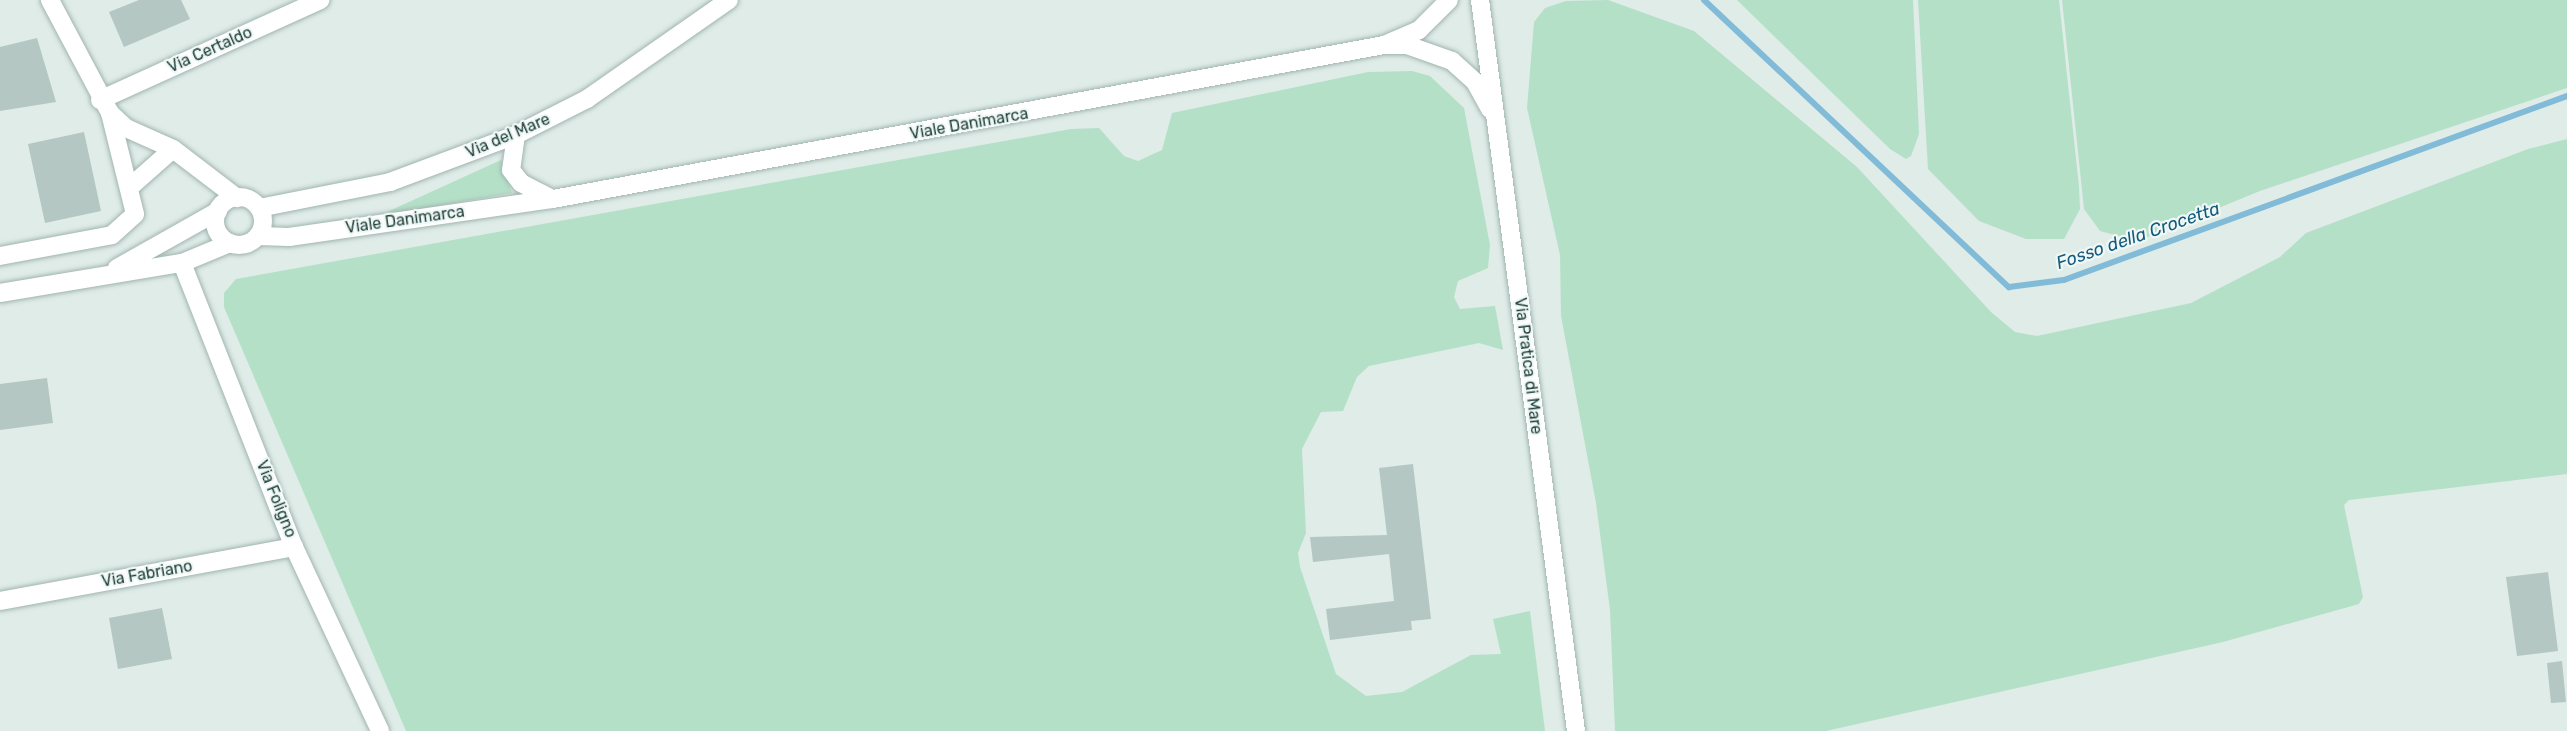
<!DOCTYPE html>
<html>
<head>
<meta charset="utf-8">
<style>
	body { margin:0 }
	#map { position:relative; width:2567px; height:731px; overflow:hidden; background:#dfece8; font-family:Rubik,sans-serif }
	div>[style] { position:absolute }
	.green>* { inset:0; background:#b5e0c8 }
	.stream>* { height:6px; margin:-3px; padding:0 3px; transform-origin:3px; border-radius:3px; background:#81bbd7 }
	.building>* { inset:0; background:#b4c7c2 }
	.roads { filter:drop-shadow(0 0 2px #a1b4b0) drop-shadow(0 0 2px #a1b4b0) }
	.minor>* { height:18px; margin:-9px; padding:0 9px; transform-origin:9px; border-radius:9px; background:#fff }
	.tertiary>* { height:18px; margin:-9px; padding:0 9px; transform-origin:9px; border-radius:9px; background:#fff }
	.secondary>* { height:18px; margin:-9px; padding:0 9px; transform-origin:9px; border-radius:9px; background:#fff }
	.secondary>.ring { margin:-9px; padding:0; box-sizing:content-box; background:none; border:18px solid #fff; border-radius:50% }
	span { translate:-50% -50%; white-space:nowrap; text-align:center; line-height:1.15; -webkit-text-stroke:4.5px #f0f8f5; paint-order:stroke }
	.street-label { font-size:16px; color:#1e3e3a }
	.water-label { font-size:18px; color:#135b7f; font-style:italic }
</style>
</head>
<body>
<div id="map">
	<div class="green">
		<i style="clip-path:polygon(1608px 0,1694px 31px,1857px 167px,1991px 312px,2015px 332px,2037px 336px,2191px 303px,2280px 257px,2306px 233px,2528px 149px,2567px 139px,2567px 474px,2349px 500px,2344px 505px,2363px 597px,2359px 604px,2223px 642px,1826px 731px,1615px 731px,1610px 610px,1596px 503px,1561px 316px,1560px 255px,1527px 108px,1534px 22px,1545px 8px,1566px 1px)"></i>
		<i style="clip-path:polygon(1737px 0,1913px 0,1919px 134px,1911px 156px,1906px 159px,1890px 149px)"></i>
		<i style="clip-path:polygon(1918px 0,2059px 0,2079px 187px,2080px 209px,2064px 239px,2026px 239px,1979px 221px,1928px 169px)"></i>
		<i style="clip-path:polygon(2062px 0,2567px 0,2567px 88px,2260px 191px,2138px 241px,2100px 231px,2084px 209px)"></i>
		<i style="clip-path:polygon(1412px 71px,1430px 76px,1464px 108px,1490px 245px,1488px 268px,1458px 281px,1454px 297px,1460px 309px,1495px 306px,1503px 350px,1479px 343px,1369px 366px,1357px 377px,1343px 411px,1321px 412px,1302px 449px,1306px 533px,1298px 553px,1300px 567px,1336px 674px,1366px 696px,1402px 692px,1471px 655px,1501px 654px,1493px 619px,1530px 611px,1545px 731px,406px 731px,224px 307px,224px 293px,236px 279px,1071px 129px,1099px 128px,1124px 156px,1138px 161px,1162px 150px,1172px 113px,1368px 72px)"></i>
		<i style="clip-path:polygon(501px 160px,512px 193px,376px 217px)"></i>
	</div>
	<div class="stream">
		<i style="left:1704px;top:0;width:419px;rotate:43.3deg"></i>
		<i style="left:2009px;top:287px;width:55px;rotate:-7.3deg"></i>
		<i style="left:2064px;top:280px;width:536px;rotate:-20.09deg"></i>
	</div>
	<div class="building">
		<i style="clip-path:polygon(139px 0,181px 0,190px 19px,124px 47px,109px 12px)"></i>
		<i style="clip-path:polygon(37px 38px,56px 102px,0 111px,0 47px)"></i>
		<i style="clip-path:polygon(84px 132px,101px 211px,45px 223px,28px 144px)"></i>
		<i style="clip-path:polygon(47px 378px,53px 423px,0 430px,0 384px)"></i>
		<i style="clip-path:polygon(1413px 464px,1431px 619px,1411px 621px,1412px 630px,1330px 640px,1326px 609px,1394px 601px,1389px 554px,1313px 562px,1310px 537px,1387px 535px,1379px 468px)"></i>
		<i style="clip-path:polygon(2548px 572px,2558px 651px,2517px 656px,2506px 577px)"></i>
		<i style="clip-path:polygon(162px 608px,172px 659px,118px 669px,109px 618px)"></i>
		<i style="clip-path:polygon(2562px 661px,2566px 702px,2551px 703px,2547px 663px)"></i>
	</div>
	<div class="roads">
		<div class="minor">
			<i style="left:100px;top:100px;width:242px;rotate:-24.4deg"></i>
			<i style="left:110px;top:113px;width:22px;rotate:43deg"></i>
			<i style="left:126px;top:128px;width:51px;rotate:24.1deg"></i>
			<i style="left:173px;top:149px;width:81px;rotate:37.4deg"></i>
			<i style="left:130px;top:187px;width:57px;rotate:-41.5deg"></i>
			<i style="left:0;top:256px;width:114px;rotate:-10.6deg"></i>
			<i style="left:112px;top:235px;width:31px;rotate:-42deg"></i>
			<i style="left:135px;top:214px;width:104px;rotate:-103.9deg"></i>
			<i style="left:110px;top:113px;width:128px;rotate:-118deg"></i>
			<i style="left:182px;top:263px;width:305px;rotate:68.5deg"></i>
			<i style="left:294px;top:547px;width:203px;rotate:64.9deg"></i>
			<i style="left:0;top:601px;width:299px;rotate:-10.4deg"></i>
		</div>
		<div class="tertiary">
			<i style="left:1480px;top:0;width:737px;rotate:82.52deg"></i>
			<i style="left:1385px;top:45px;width:22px"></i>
			<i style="left:1407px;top:45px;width:48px;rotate:19.6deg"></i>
			<i style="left:1452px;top:61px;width:31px;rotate:42deg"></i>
			<i style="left:1475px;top:82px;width:31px;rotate:61deg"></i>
		</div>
		<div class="secondary">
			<i style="left:516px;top:135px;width:35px;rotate:98deg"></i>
			<i style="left:511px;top:170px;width:16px;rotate:52deg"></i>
			<i style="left:521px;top:183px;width:34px;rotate:27deg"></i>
			<i class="ring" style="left:215px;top:197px;width:30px;height:30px"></i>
			<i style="left:259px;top:208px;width:134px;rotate:-11.2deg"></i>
			<i style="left:390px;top:182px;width:134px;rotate:-20.5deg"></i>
			<i style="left:516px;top:135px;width:80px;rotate:-26.9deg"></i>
			<i style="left:587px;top:99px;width:173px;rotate:-34.9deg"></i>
			<i style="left:258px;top:236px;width:31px;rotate:2deg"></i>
			<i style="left:289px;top:237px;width:267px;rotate:-8.2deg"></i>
			<i style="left:553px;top:199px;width:845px;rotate:-10.5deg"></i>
			<i style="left:1384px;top:45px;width:38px;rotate:-23deg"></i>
			<i style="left:1419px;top:30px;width:42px;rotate:-45deg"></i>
			<i style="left:117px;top:268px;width:116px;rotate:-29.4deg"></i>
			<i style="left:0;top:293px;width:184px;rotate:-9.4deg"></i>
			<i style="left:182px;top:263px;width:52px;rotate:-22.6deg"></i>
		</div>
	</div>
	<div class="street-label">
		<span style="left:210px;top:50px;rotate:-24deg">Via Certaldo</span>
		<span style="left:969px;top:124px;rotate:-10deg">Viale Danimarca</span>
		<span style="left:508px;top:136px;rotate:-23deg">Via del Mare</span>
		<span style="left:405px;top:220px;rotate:-8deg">Viale Danimarca</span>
		<span style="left:1528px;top:366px;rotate:83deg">Via Pratica di Mare</span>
		<span style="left:276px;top:499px;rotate:68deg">Via Foligno</span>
		<span style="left:147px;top:574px;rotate:-10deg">Via Fabriano</span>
	</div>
	<div class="water-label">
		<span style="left:2138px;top:236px;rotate:-19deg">Fosso della Crocetta</span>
	</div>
</div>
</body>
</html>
